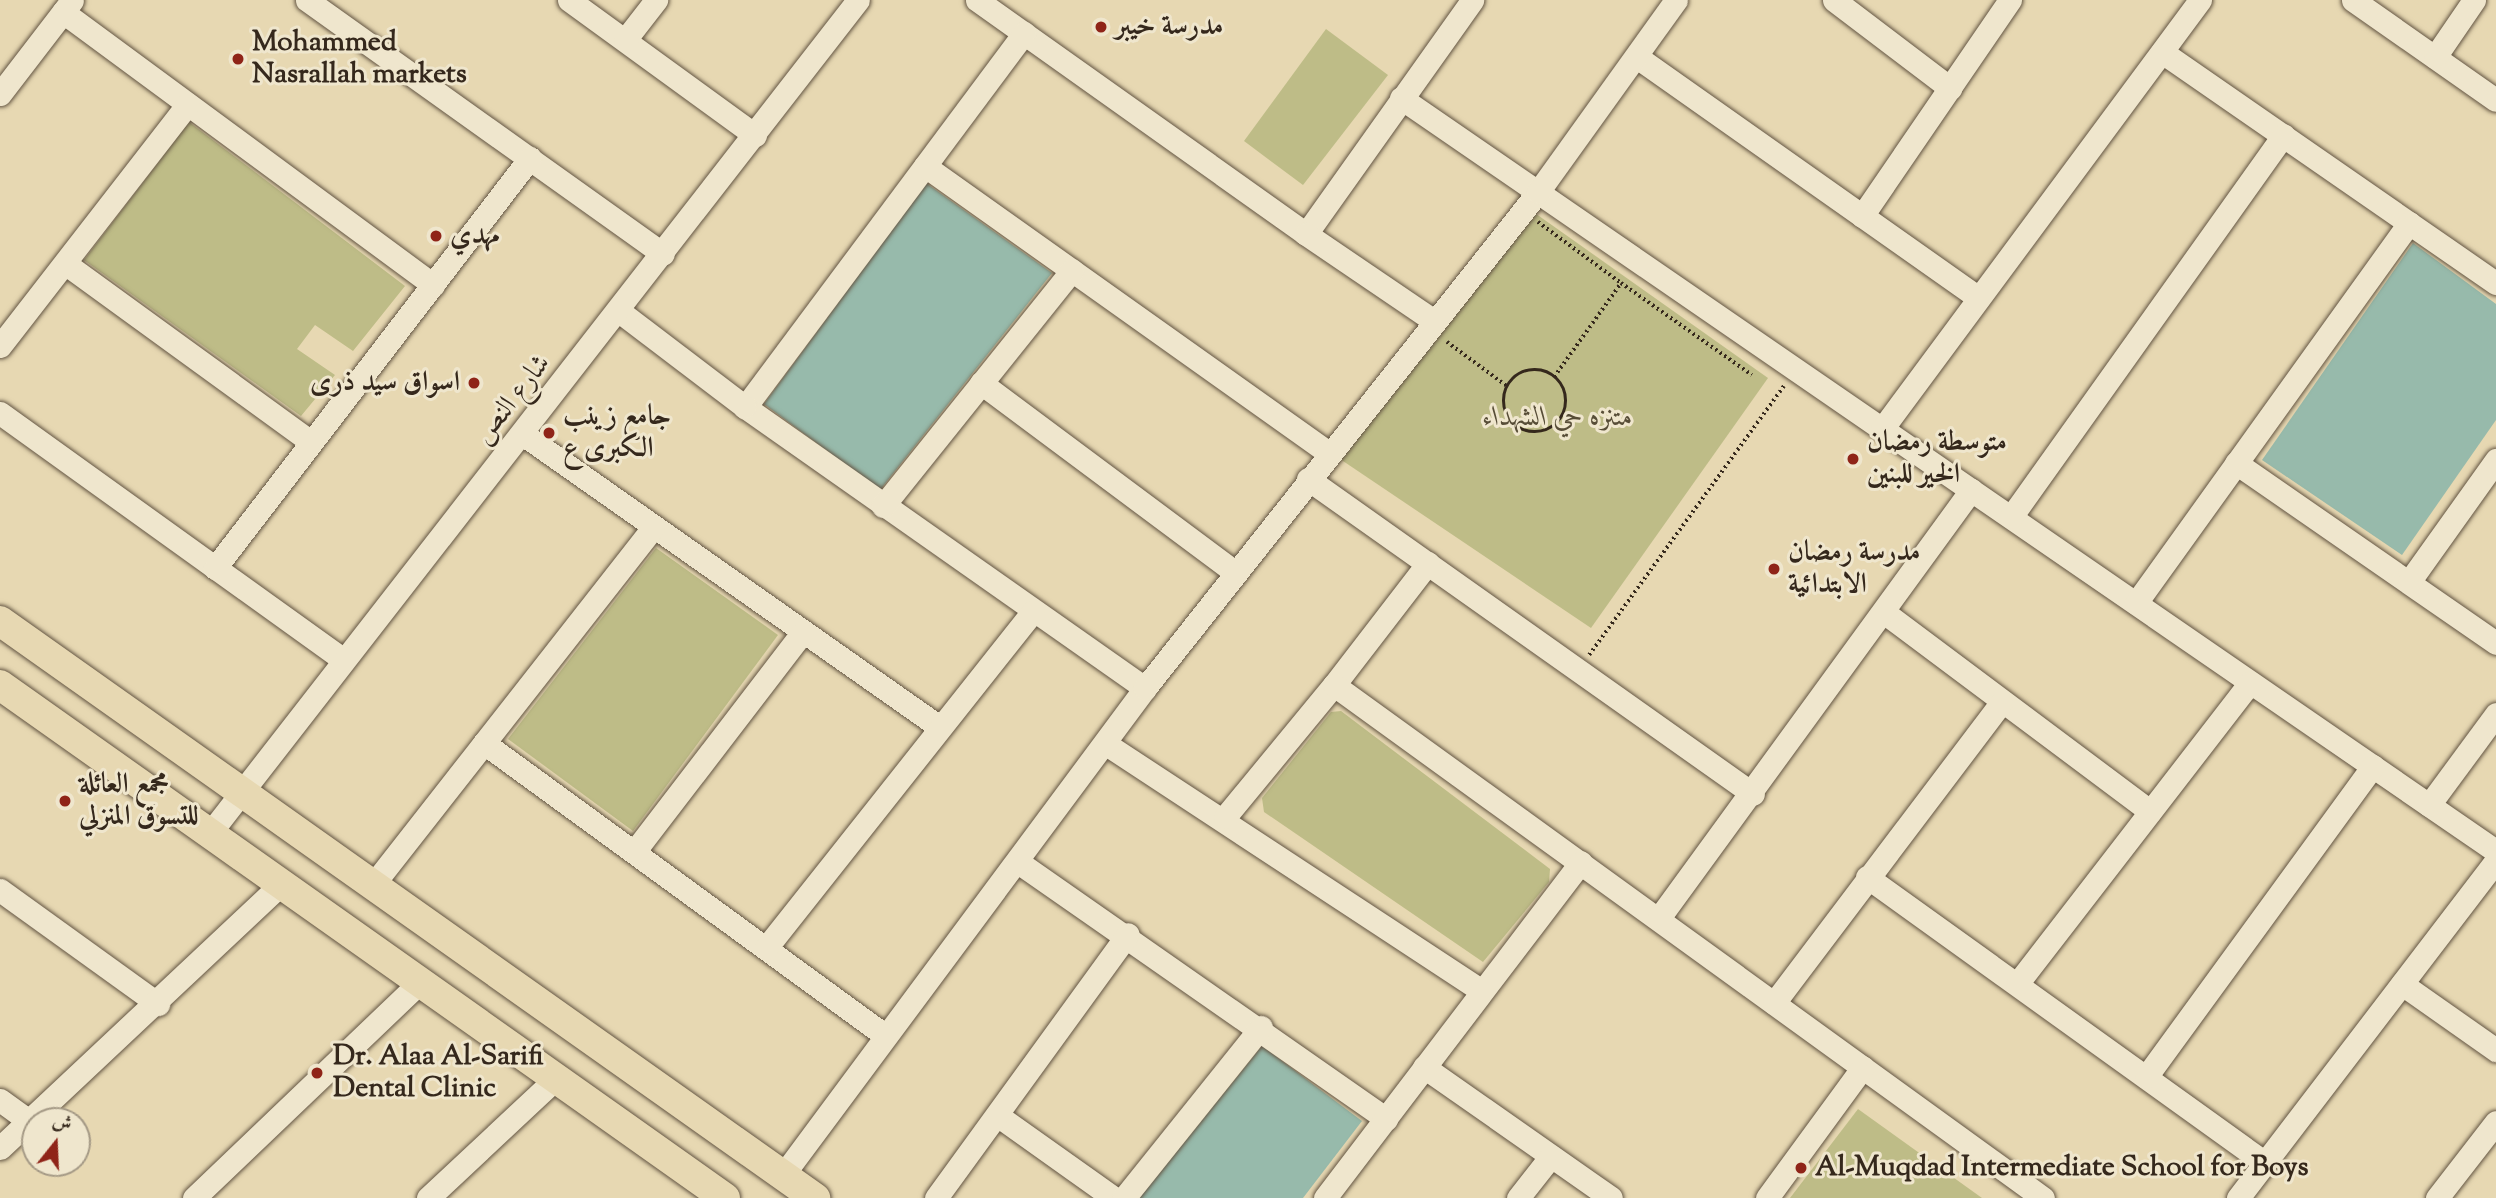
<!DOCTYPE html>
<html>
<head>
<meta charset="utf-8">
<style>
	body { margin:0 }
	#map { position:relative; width:2496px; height:1198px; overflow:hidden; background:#e7d8b2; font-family:"Sorts Mill Goudy",Amiri,serif }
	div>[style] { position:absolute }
	.green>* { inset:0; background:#bebc87 }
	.water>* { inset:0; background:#97baab }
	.path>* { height:3.5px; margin-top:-1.75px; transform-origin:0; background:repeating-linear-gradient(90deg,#35281c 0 2px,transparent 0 5.5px) }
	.path>.ring { margin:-1.75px; padding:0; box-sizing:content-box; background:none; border:3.5px solid #35281c; border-radius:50% }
	.roads { filter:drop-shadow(0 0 2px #625442) drop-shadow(0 0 2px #625442) }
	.minor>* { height:23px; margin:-11.5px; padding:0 11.5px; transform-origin:11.5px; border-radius:11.5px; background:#efe6cd }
	.major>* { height:30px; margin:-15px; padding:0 15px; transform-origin:15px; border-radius:15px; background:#e7d8b2 }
	.dots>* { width:19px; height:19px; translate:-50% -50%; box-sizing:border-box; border:4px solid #efe6cd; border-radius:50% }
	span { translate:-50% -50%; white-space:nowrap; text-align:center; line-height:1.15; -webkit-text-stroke:6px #efe6cd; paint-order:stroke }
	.poi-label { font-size:28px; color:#35281c; font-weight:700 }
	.left { translate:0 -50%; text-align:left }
	.right { translate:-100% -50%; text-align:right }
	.street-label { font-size:28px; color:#35281c }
	.park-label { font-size:28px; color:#574d37; font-style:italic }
	.north { position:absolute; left:21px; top:1107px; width:70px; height:70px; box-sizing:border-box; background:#efe6cd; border:2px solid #a59a86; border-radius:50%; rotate:18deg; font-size:19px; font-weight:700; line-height:28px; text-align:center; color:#35281c }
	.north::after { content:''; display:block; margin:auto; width:24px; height:32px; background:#8f2418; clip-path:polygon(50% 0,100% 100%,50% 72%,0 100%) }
</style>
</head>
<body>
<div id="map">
	<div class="green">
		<i style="clip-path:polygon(1326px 29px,1388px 75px,1303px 185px,1244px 141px)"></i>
		<i style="clip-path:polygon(189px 122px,405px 286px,353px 351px,315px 325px,297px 349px,335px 375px,301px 416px,84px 260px)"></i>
		<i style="clip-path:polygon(1532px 211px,1768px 378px,1591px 628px,1340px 459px)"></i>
		<i style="clip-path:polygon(656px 548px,778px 635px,633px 831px,508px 739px)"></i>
		<i style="clip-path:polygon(1341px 711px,1550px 869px,1549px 882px,1483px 962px,1264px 812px,1262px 798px,1331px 712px)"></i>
		<i style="clip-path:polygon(1858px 1109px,1982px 1198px,1790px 1198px)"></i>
	</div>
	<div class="water">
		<i style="clip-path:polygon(926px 183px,1052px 273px,880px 490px,764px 404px)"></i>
		<i style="clip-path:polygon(2413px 243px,2496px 304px,2496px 420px,2402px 555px,2262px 460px)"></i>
		<i style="clip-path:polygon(1262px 1046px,1362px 1121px,1303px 1198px,1139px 1198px)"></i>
	</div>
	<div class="path">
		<i style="left:1538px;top:222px;width:103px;rotate:36.3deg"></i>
		<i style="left:1447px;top:342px;width:74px;rotate:36.3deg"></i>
		<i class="ring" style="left:1504px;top:370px;width:58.5px;height:58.5px"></i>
		<i style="left:1554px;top:377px;width:115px;rotate:-54.5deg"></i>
		<i style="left:1621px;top:283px;width:160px;rotate:35.1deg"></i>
		<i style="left:1589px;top:655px;width:332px;rotate:-54.1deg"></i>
	</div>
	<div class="roads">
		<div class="minor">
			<i style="left:307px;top:0;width:437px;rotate:35.5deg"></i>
			<i style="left:569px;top:0;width:230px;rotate:36deg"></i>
			<i style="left:977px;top:0;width:404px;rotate:35.4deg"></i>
			<i style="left:1306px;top:234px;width:287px;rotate:-54.6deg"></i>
			<i style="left:1834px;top:0;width:146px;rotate:37.2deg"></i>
			<i style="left:2353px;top:0;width:174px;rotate:35deg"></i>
			<i style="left:63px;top:12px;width:460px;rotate:36.4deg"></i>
			<i style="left:1024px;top:33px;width:467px;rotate:126.7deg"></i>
			<i style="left:745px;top:407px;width:489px;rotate:35.1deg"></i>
			<i style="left:625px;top:40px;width:51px;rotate:-52.2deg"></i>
			<i style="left:2162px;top:52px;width:406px;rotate:34.7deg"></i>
			<i style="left:1637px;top:57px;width:418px;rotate:35.2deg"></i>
			<i style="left:2435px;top:57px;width:69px;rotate:-55.6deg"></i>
			<i style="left:0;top:94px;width:118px;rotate:-52.5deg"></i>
			<i style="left:1401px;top:98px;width:1329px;rotate:34.52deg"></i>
			<i style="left:925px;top:166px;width:496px;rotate:35.4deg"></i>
			<i style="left:1862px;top:216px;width:262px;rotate:-55.6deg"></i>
			<i style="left:1306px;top:234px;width:155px;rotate:34.2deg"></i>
			<i style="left:66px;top:264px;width:299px;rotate:36deg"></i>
			<i style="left:619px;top:311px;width:158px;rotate:37.3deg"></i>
			<i style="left:0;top:346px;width:306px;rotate:-52.2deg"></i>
			<i style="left:981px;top:383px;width:318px;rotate:36.7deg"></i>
			<i style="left:0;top:413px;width:421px;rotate:35.7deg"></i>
			<i style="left:1882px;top:429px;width:534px;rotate:-53.45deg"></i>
			<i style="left:524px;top:435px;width:506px;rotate:35.1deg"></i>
			<i style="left:2236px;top:463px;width:316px;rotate:34.7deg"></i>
			<i style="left:1308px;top:479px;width:545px;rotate:35.29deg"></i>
			<i style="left:883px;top:506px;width:302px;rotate:-51.3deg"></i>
			<i style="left:2011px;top:517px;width:469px;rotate:-54.5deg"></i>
			<i style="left:215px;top:568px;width:517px;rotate:-52.47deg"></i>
			<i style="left:2409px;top:582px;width:150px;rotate:-54.5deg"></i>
			<i style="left:2136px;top:603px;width:468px;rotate:-54.3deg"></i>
			<i style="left:1885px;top:613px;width:331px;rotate:36.8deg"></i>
			<i style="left:1334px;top:685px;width:154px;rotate:-52.4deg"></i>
			<i style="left:484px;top:743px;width:495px;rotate:36.1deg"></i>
			<i style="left:1106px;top:744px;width:450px;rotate:33.3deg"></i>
			<i style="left:2429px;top:805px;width:113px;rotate:-53.6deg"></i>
			<i style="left:1225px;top:817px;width:171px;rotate:-50.5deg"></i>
			<i style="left:1334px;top:685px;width:875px;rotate:35.89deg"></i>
			<i style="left:210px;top:833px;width:1055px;rotate:-52.12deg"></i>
			<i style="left:634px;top:852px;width:275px;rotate:-52.5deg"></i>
			<i style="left:1018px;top:862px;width:449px;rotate:34.9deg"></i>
			<i style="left:1867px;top:877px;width:490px;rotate:35.7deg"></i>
			<i style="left:372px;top:886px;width:455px;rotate:-51.9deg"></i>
			<i style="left:0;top:890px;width:195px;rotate:35.8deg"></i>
			<i style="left:1659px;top:918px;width:530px;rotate:-53.91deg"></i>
			<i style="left:766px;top:948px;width:429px;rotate:-51.6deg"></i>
			<i style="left:2017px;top:984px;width:381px;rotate:-52.3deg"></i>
			<i style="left:2402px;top:984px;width:115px;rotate:35.1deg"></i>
			<i style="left:1774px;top:1003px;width:376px;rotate:-52.9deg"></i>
			<i style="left:1424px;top:1067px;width:228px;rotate:35deg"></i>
			<i style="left:2146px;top:1077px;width:385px;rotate:-53.9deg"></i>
			<i style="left:0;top:1100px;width:36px;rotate:36deg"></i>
			<i style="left:997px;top:1115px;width:143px;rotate:35.4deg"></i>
			<i style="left:0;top:1148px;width:384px;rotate:-43.2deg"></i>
			<i style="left:783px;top:1175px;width:607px;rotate:-53.38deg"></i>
			<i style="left:1145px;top:688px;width:633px;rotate:-51.61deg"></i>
			<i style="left:1538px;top:192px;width:236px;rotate:-54.3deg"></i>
			<i style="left:194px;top:1198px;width:310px;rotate:-43.7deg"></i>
			<i style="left:428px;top:1198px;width:173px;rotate:-43.1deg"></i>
			<i style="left:936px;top:1198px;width:326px;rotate:-54deg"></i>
			<i style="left:1124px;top:1198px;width:219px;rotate:-51.3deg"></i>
			<i style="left:1325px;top:1198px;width:422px;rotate:-52.7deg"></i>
			<i style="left:1518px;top:1198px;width:53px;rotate:-51.8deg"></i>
			<i style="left:1767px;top:1198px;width:162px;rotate:-53.8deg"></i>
			<i style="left:2238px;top:1198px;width:424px;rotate:-52.6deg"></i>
			<i style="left:2437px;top:1198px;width:96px;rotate:-52.2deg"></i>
		</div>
		<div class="major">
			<i style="left:0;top:621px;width:999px;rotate:35.3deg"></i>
			<i style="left:0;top:685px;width:888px;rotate:35.28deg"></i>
		</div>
	</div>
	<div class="dots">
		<i style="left:1101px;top:27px;background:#8f2418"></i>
		<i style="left:238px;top:59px;background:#8f2418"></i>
		<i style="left:436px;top:236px;background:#8f2418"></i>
		<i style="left:474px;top:383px;background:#8f2418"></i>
		<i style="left:549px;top:433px;background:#8f2418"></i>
		<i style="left:1853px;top:459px;background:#8f2418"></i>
		<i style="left:1774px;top:569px;background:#8f2418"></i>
		<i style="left:65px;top:801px;background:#8f2418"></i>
		<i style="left:317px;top:1073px;background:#8f2418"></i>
		<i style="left:1801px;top:1168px;background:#8f2418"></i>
	</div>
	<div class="poi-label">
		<span class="left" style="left:1115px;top:27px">مدرسة خيبر</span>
		<span class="left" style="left:252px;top:59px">Mohammed<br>Nasrallah markets</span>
		<span class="left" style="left:450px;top:236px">مهدي</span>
		<span class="right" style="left:460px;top:383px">اسواق سيد ذرى</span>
		<span class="left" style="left:563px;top:433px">جامع زينب<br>الكبرى ع</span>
		<span class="left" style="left:1867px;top:459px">متوسطة رمضان<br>الخير للبنين</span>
		<span class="left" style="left:1788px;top:569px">مدرسة رمضان<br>الابتدائية</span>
		<span class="left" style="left:79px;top:801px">مجمع العائلة<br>للتسوق المنزلي</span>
		<span class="left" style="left:333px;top:1073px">Dr. Alaa Al-Sarifi<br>Dental Clinic</span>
		<span class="left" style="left:1815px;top:1168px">Al-Muqdad Intermediate School for Boys</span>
	</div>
	<div class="street-label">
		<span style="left:513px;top:400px;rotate:-52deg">شارع النص</span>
	</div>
	<div class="park-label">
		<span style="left:1558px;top:418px">متنزه حي الشهداء</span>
	</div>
	<div class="north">ش</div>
</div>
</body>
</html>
